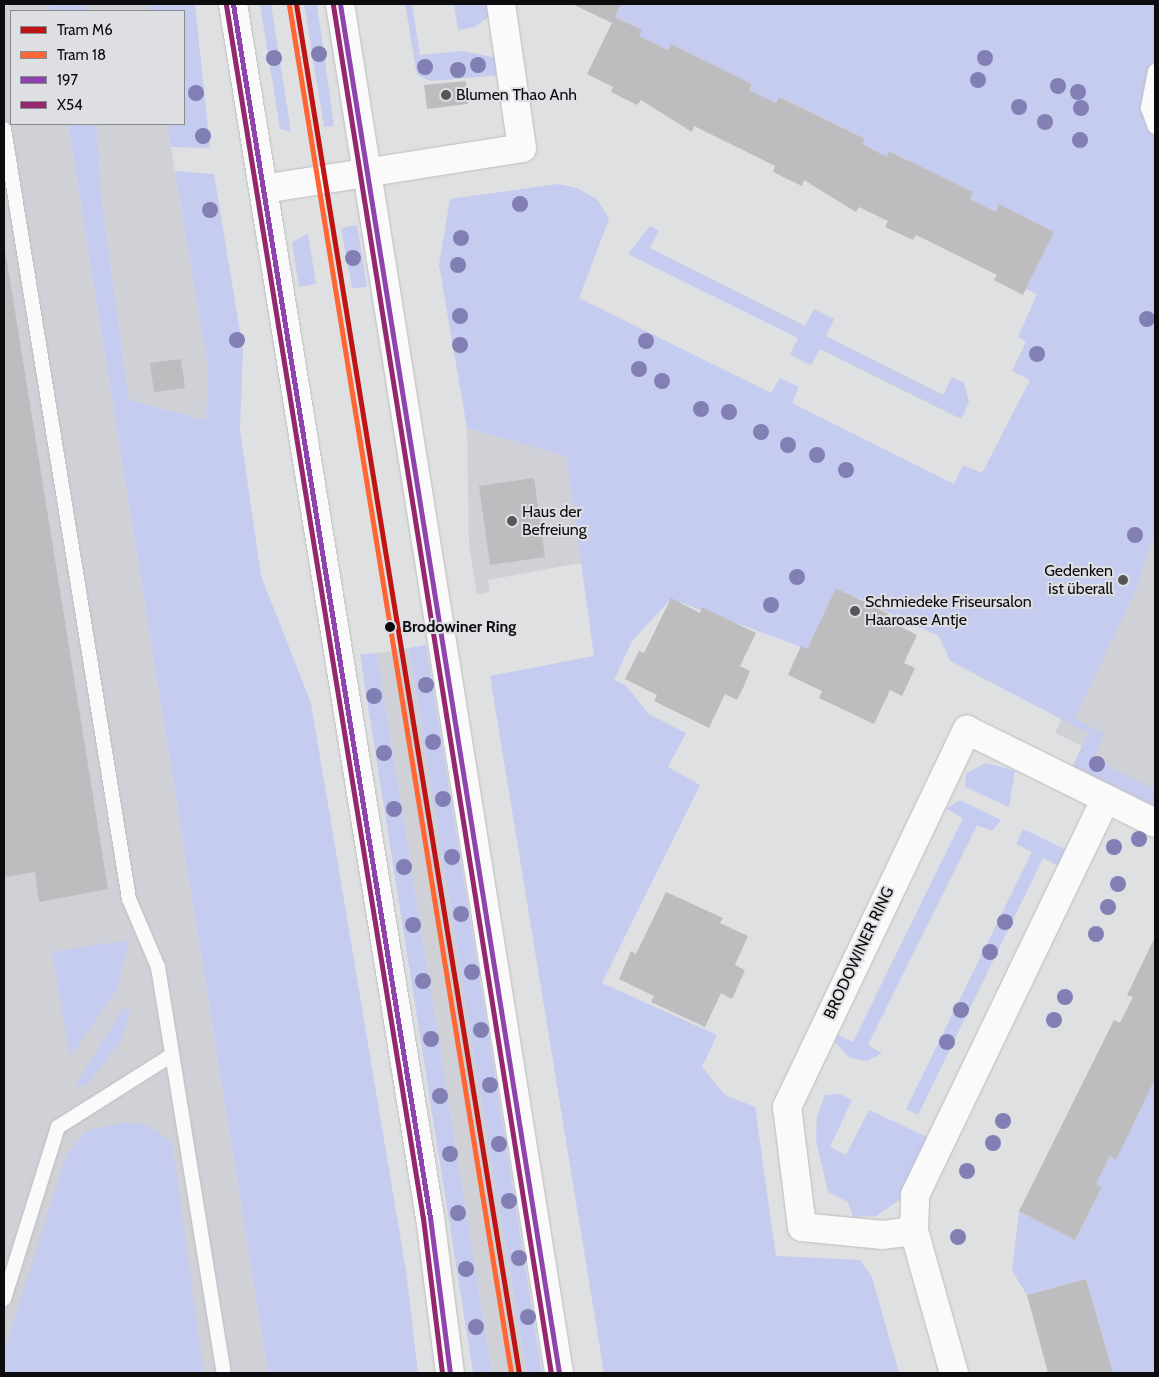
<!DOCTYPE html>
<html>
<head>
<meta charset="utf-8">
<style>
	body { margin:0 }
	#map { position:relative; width:1159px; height:1377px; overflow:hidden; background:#dfe0e1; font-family:Cabin,sans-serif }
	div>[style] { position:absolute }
	.built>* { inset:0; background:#cfd1d7 }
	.green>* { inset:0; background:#c6cbf0 }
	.building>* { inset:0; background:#bdbdbf }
	.roads { filter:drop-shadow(0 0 1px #bdbdbf) drop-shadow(0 0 1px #bdbdbf) }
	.lane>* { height:14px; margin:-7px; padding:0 7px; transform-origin:7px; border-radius:7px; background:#fafafa }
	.street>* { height:28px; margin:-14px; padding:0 14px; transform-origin:14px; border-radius:14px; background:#fafafa }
	.primary>* { height:28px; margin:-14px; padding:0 14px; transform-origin:14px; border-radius:14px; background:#fafafa }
	.bus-1>* { height:5px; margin:-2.5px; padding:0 2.5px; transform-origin:2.5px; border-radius:2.5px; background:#8e44ad }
	.bus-2>* { height:5px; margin:-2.5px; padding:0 2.5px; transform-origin:2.5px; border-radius:2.5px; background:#95276e }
	.tram-1>* { height:5px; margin:-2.5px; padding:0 2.5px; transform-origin:2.5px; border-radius:2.5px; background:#be1414 }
	.tram-2>* { height:5px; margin:-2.5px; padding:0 2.5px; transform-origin:2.5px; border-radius:2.5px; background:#f63 }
	.trees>* { width:16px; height:16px; margin:-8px; border-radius:50%; background:#827fb4 }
	.dots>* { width:14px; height:14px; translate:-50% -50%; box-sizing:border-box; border:2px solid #dedfe2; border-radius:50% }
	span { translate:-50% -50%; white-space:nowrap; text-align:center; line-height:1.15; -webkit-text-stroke:4px #dedfe2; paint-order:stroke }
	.poi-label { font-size:16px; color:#0c0c0e }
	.left { translate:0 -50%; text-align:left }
	.right { translate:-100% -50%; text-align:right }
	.stop-label { font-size:16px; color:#0c0c0e; font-weight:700 }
	.street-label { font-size:16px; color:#0c0c0e }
	.frame { position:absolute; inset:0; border:5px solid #0c0c0e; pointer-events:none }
	.legend { position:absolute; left:10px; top:10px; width:175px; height:115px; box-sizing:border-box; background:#dedfe2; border:1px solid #8a8b8d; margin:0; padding:6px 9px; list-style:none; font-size:15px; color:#0c0c0e }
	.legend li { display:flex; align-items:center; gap:10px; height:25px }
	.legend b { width:25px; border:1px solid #8a8b8d }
</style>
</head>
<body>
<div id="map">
	<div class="built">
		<i style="clip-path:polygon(4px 4px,48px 4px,49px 11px,11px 11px,11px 124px,68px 124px,268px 1373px,4px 1373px)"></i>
		<i style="clip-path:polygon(86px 4px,147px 4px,148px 11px,87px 11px)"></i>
		<i style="clip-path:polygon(97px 124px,167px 124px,208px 368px,206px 420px,129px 400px,101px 195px)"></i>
		<i style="clip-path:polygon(467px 428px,566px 455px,581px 563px,488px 580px,490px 592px,477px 595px,469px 544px)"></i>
		<i style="clip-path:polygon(1155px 530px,1155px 806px,1073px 766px,1082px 746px,1055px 733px)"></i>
		<i style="clip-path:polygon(409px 648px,482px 1105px,527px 1373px,492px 1373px,377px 653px)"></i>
	</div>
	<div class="green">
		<i style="clip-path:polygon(48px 4px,86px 4px,87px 11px,49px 11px)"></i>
		<i style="clip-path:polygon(147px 4px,195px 4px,210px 148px,171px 147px,167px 124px,184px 124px,184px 11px,148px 11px)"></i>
		<i style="clip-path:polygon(260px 4px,271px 4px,291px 132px,280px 129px)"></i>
		<i style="clip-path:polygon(304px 4px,317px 4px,334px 126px,324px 127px)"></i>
		<i style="clip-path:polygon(405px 4px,412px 4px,420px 55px,462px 51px,498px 58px,501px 75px,431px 81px,417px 75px)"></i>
		<i style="clip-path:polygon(454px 4px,489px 4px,491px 15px,475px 27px,458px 30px)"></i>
		<i style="clip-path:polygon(621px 4px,1155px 4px,1155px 543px,1151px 542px,1136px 590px,1074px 719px,1104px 734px,1093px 759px,1155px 789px,1155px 806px,1073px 766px,1088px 733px,950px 661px,939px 636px,836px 588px,807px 649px,671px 599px,632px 641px,614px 680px,625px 685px,649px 714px,686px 733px,668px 767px,700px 785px,602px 983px,717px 1035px,702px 1067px,725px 1095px,755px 1107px,776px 1256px,860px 1260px,872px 1277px,899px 1373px,604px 1373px,490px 676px,594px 656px,566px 456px,467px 428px,439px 265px,450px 199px,558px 184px,577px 188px,597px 199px,609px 219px,579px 298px,771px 393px,780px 378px,799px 387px,792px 403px,954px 484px,963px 465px,982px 473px,1030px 380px,1012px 371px,1026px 342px,1018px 337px,1037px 294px,1026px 289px,1054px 232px,999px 205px,996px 212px,970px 199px,972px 192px,890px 151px,887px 157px,862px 144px,864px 139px,780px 97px,776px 103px,749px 90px,752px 84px,671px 44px,668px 50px,639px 36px,642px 30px,615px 17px)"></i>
		<i style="clip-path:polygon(68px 124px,97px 124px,101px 195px,129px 400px,206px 420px,208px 368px,175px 171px,214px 174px,243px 350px,240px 430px,261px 576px,311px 703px,406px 1271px,418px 1373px,268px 1373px)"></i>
		<i style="clip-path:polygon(357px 225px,367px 287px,352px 288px,341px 228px)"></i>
		<i style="clip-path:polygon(650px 226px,659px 231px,650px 248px,805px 326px,814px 309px,834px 319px,826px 336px,943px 395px,952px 377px,964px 383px,969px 402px,961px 419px,820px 349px,811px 365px,790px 355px,798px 338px,628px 254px)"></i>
		<i style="clip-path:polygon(308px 234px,316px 284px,299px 287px,292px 242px)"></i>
		<i style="clip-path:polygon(426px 645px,495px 1075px,542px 1373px,527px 1373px,482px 1105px,409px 648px)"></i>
		<i style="clip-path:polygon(377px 653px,492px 1373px,473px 1373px,360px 655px)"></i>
		<i style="clip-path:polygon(986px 763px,1015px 771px,1009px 807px,965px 787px,966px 773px)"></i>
		<i style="clip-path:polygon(960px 800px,1001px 820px,992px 831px,977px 825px,868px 1045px,882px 1053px,867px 1061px,850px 1058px,834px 1041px,837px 1035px,853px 1042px,963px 818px,946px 809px)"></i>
		<i style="clip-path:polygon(1023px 829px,1069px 851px,1061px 867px,1043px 858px,918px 1115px,906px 1109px,1032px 852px,1016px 844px)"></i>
		<i style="clip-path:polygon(129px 940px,117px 989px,70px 1057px,52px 952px)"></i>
		<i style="clip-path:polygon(124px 1008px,130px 1011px,120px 1042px,86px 1085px,75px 1085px)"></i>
		<i style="clip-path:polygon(1155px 1079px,1155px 1373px,1113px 1373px,1086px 1279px,1027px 1295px,1012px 1271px,1019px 1211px,1075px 1240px,1102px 1187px,1096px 1184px,1110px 1156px,1116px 1159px)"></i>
		<i style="clip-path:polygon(840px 1094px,852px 1100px,830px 1147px,846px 1155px,869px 1110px,929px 1138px,899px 1200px,876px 1216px,853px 1217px,848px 1202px,828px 1192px,816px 1140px,817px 1117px,825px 1095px)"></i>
		<i style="clip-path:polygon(125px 1122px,147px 1125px,172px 1143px,204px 1373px,4px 1373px,4px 1352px,66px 1156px,86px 1131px)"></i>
	</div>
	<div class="building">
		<i style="clip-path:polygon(572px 4px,621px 4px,615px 17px,642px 30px,639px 36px,668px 50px,671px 44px,752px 84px,749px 90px,776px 103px,779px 97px,865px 139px,862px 144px,887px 157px,889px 151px,973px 192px,970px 199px,996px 212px,999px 204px,1054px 232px,1023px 295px,994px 280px,997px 275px,983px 268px,916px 235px,913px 240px,885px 227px,888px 221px,859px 207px,856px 212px,804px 180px,802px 186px,773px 172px,775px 166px,694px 126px,692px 132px,641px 100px,637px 105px,611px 92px,613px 87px,587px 74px,612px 23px)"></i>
		<i style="clip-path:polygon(466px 81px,468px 104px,427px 109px,424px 85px)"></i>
		<i style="clip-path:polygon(4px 243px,108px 889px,39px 902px,35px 872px,4px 877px)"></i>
		<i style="clip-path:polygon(181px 359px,185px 388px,154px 392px,150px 363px)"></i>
		<i style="clip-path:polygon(534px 478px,545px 557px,490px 565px,479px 486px)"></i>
		<i style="clip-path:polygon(836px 588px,889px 614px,887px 620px,917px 635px,904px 663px,915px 668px,902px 696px,890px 690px,874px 724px,819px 698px,822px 691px,788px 675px,801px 646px,807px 649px)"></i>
		<i style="clip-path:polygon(671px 598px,700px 613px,702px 607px,756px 633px,740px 666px,750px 671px,744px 686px,737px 700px,725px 694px,709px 728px,654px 701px,657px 695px,625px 679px,639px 651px,644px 653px)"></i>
		<i style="clip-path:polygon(666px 892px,723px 918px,720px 923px,748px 936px,735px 965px,745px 970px,732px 999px,721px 993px,705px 1027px,651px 1002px,654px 996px,619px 979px,631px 951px,636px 954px)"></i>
		<i style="clip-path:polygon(1155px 937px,1155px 1079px,1116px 1160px,1110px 1156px,1096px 1184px,1102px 1187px,1075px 1240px,1019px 1211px,1114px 1020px,1120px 1023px,1133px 997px,1127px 995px)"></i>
		<i style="clip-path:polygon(1086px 1279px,1113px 1373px,1048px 1373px,1027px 1295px)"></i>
	</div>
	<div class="roads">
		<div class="lane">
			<i style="left:1155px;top:71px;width:38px;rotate:101deg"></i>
			<i style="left:1148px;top:108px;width:20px;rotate:70deg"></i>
			<i style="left:4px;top:129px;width:780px;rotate:80.78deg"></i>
			<i style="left:129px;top:899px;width:74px;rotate:66.9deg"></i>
			<i style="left:158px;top:967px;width:411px;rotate:80.8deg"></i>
			<i style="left:4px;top:1299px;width:180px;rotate:-72.6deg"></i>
			<i style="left:58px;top:1127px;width:135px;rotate:-32.3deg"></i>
		</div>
		<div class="street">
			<i style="left:264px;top:189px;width:261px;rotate:-9deg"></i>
			<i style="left:522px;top:148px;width:146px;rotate:-98.3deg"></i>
			<i style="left:914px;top:1231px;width:31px;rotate:173deg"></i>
			<i style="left:883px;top:1235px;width:81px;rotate:-174.4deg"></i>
			<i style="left:802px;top:1227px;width:121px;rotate:-97.1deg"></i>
			<i style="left:787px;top:1107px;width:418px;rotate:-64.5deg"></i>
			<i style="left:967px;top:730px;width:210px;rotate:26.3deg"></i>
			<i style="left:954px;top:1373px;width:148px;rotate:-105.7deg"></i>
			<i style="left:914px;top:1231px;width:36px;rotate:-88deg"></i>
			<i style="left:915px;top:1195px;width:440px;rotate:-64.3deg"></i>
		</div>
		<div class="primary">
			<i style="left:233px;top:4px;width:1229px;rotate:80.78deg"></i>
			<i style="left:430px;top:1217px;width:157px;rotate:82.7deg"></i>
			<i style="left:340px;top:4px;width:1386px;rotate:80.91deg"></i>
		</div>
	</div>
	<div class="bus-1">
		<i style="left:233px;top:4px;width:1229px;rotate:80.78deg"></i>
		<i style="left:430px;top:1217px;width:157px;rotate:82.7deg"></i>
		<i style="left:340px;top:4px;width:1386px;rotate:80.91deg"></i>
	</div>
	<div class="bus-2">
		<i style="left:226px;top:5px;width:1229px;rotate:80.78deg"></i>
		<i style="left:423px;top:1218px;width:156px;rotate:83deg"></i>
		<i style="left:333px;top:5px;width:1385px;rotate:80.95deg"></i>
	</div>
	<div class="tram-1">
		<i style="left:296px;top:4px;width:1387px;rotate:80.75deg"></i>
	</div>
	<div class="tram-2">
		<i style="left:289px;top:5px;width:1386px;rotate:80.78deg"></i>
	</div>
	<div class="trees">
		<i style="left:319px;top:54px"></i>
		<i style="left:274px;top:58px"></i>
		<i style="left:985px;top:58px"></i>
		<i style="left:478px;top:65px"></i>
		<i style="left:425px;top:67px"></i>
		<i style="left:458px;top:70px"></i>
		<i style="left:978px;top:80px"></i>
		<i style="left:1058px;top:86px"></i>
		<i style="left:1078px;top:92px"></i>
		<i style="left:196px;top:93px"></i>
		<i style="left:1019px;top:107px"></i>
		<i style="left:1081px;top:108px"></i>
		<i style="left:1045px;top:122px"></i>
		<i style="left:203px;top:136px"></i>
		<i style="left:1080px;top:140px"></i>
		<i style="left:520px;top:204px"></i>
		<i style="left:210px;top:210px"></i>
		<i style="left:461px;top:238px"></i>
		<i style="left:353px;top:258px"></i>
		<i style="left:458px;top:265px"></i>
		<i style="left:460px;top:316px"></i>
		<i style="left:1147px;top:319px"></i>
		<i style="left:237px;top:340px"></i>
		<i style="left:646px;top:341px"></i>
		<i style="left:460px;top:345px"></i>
		<i style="left:1037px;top:354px"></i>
		<i style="left:639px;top:369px"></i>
		<i style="left:662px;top:381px"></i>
		<i style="left:701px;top:409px"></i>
		<i style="left:729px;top:412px"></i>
		<i style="left:761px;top:432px"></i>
		<i style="left:788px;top:445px"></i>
		<i style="left:817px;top:455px"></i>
		<i style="left:846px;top:470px"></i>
		<i style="left:1135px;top:535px"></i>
		<i style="left:797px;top:577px"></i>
		<i style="left:771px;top:605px"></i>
		<i style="left:426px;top:685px"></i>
		<i style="left:374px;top:696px"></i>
		<i style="left:433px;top:742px"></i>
		<i style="left:384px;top:753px"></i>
		<i style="left:1097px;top:764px"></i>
		<i style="left:443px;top:799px"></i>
		<i style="left:394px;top:809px"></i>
		<i style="left:1139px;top:839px"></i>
		<i style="left:1114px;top:847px"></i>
		<i style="left:452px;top:857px"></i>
		<i style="left:404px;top:867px"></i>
		<i style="left:1118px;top:884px"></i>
		<i style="left:1108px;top:907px"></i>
		<i style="left:461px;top:914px"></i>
		<i style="left:1005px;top:922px"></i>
		<i style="left:413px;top:925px"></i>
		<i style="left:1096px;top:934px"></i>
		<i style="left:990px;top:952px"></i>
		<i style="left:472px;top:972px"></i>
		<i style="left:423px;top:981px"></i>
		<i style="left:1065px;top:997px"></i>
		<i style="left:961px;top:1010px"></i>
		<i style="left:1054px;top:1020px"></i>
		<i style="left:481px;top:1030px"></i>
		<i style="left:431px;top:1039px"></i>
		<i style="left:947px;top:1042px"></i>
		<i style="left:490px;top:1085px"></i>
		<i style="left:440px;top:1096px"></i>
		<i style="left:1003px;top:1121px"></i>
		<i style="left:993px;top:1143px"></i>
		<i style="left:499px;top:1144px"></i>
		<i style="left:450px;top:1154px"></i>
		<i style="left:967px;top:1171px"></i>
		<i style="left:509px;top:1201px"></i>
		<i style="left:458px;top:1213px"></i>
		<i style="left:958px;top:1237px"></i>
		<i style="left:519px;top:1258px"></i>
		<i style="left:466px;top:1269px"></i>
		<i style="left:528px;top:1317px"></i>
		<i style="left:476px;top:1327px"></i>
	</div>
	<div class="dots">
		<i style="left:446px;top:95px;background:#565658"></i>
		<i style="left:512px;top:521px;background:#565658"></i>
		<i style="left:1123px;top:580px;background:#565658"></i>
		<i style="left:855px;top:611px;background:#565658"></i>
		<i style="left:390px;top:627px;background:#0c0c0e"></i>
	</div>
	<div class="poi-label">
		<span class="left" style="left:456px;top:95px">Blumen Thao Anh</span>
		<span class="left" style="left:522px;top:521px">Haus der<br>Befreiung</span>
		<span class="right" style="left:1113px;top:580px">Gedenken<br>ist überall</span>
		<span class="left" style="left:865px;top:611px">Schmiedeke Friseursalon<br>Haaroase Antje</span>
	</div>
	<div class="stop-label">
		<span class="left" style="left:402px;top:627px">Brodowiner Ring</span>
	</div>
	<div class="street-label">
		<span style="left:859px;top:953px;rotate:-65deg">BRODOWINER RING</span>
	</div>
	<div class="frame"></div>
	<ul class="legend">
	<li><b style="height:6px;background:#be1414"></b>Tram M6</li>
	<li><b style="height:6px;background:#f63"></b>Tram 18</li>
	<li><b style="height:6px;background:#8e44ad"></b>197</li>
	<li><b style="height:6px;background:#95276e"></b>X54</li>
	</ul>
</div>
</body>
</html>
